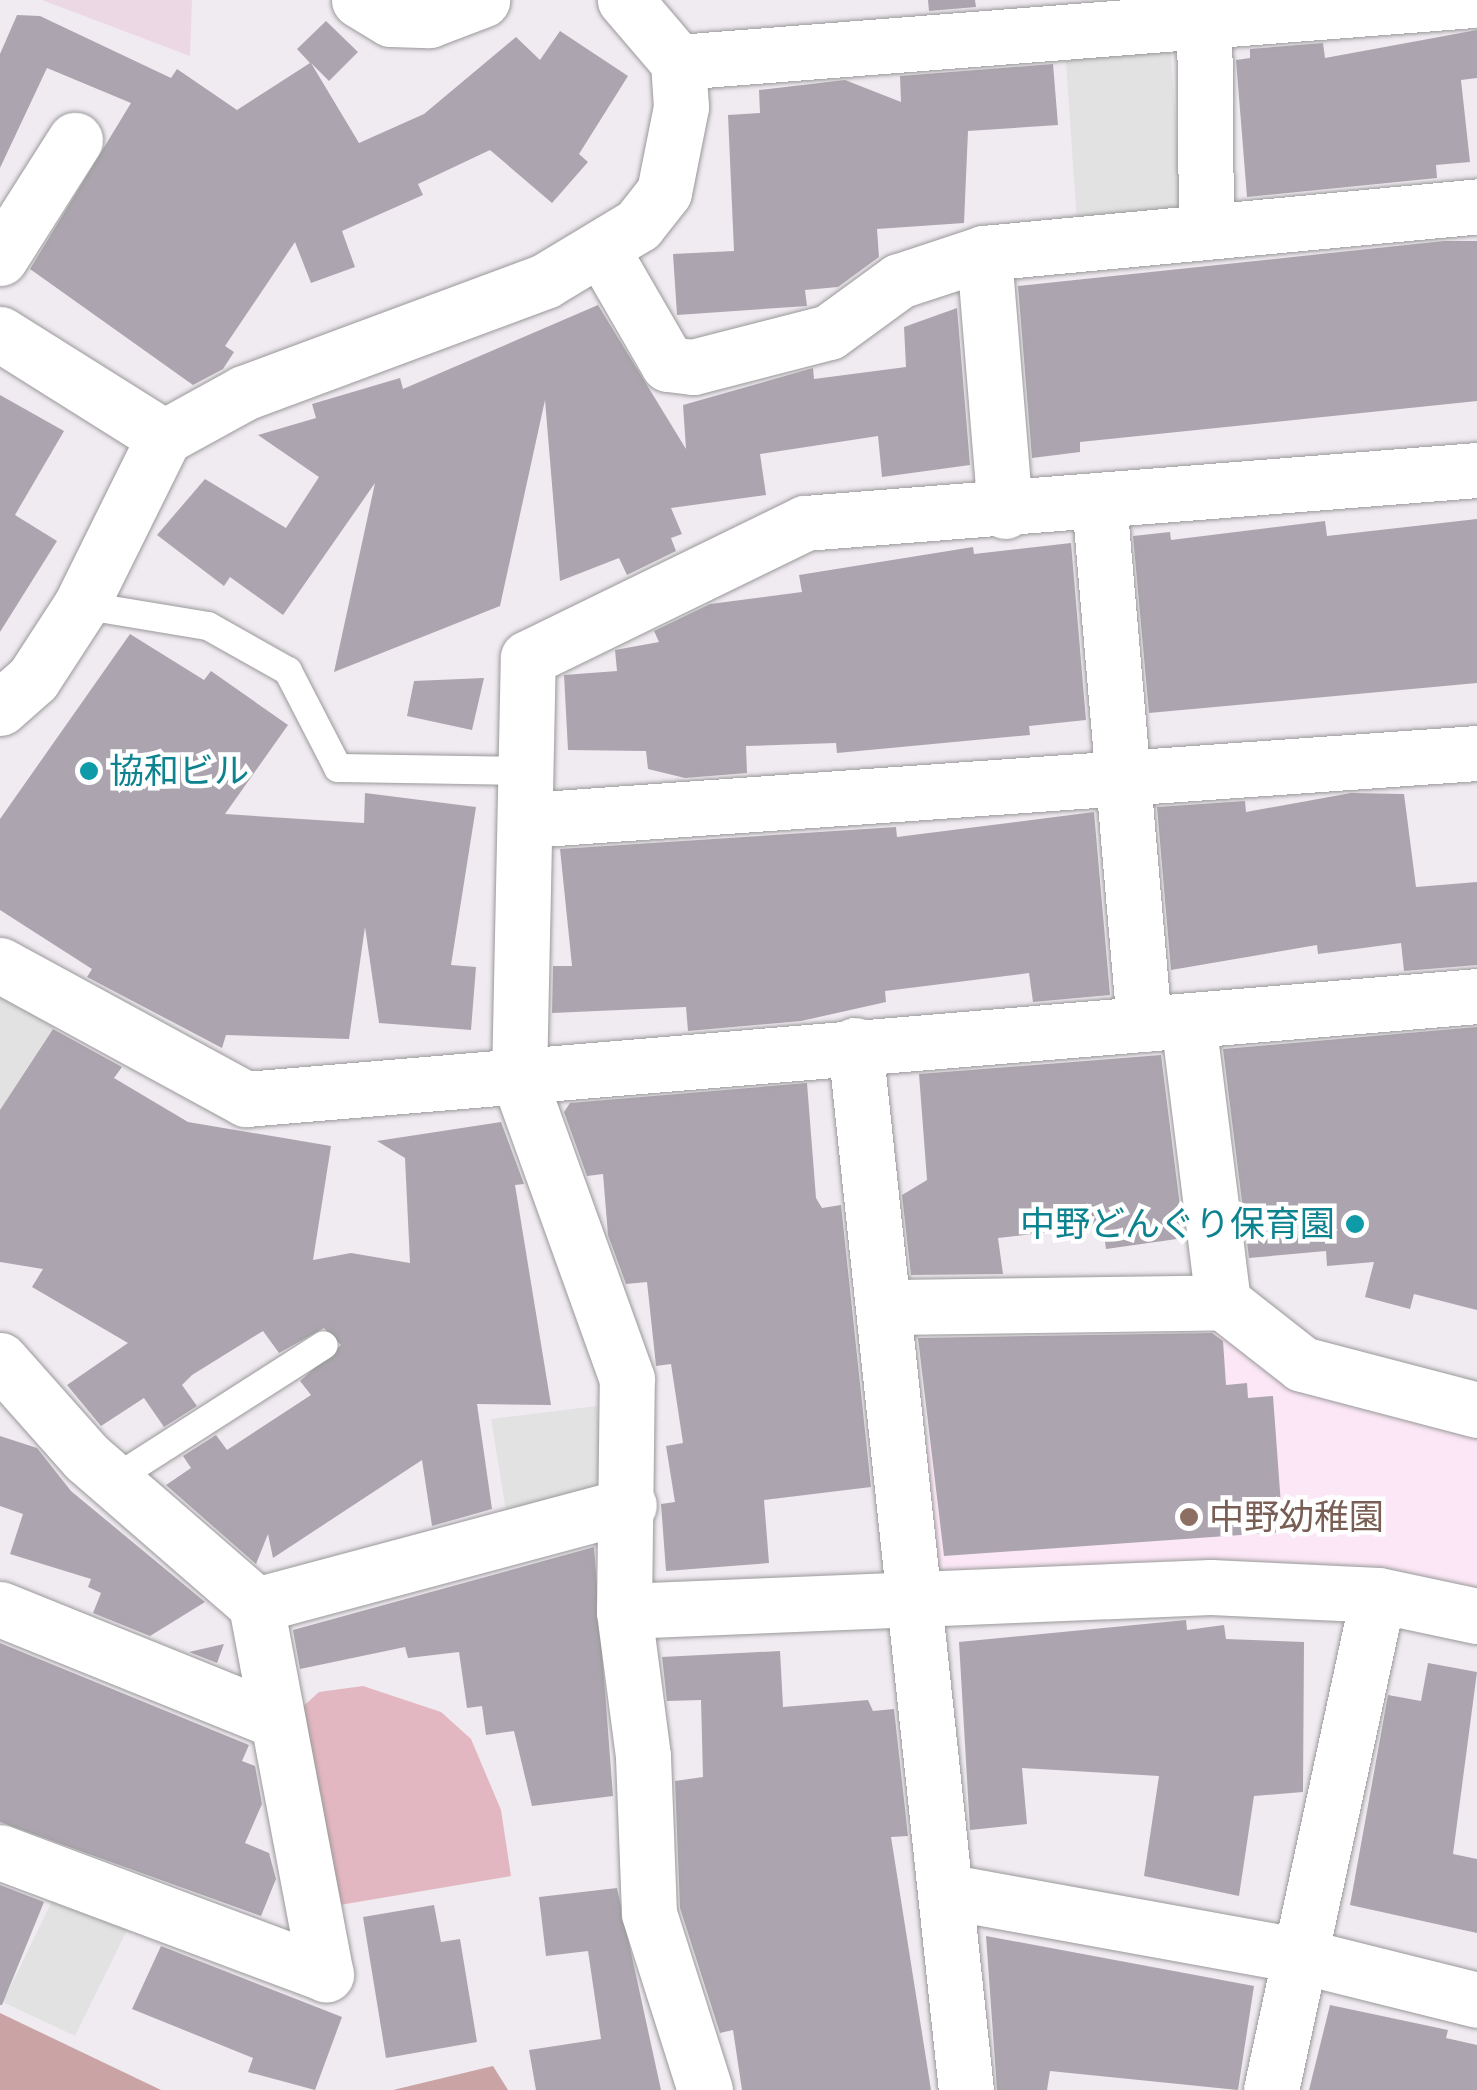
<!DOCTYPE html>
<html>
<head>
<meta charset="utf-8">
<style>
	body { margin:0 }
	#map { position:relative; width:1477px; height:2090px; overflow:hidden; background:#f0eaf1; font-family:"DM Sans","Noto Sans JP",sans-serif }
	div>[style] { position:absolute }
	.education>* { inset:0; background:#fce7f6 }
	.farmland>* { inset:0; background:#ecd8e5 }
	.grass>* { inset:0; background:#e3b7c1 }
	.forest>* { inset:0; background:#caa4a5 }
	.parking>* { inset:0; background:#e2e2e2 }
	.building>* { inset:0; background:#aca5af }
	.roads { filter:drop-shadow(0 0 2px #999) drop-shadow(0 0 2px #999) }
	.lane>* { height:28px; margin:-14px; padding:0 14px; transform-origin:14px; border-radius:14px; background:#fff }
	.street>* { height:55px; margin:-27.5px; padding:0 27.5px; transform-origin:27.5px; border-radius:27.5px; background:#fff }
	.dots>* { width:28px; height:28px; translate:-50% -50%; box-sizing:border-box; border:5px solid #fff; border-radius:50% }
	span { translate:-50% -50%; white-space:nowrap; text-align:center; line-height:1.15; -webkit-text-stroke:9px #fff; paint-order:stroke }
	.culture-label { font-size:35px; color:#0d838f }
	.left { translate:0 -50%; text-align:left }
	.right { translate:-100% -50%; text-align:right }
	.education-label { font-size:35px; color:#785e54 }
</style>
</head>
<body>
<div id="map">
	<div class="education">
		<i style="clip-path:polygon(1222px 1331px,1477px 1410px,1477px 1616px,907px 1602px,896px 1447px,1131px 1427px,1125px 1339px)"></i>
	</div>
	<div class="farmland">
		<i style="clip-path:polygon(42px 0,192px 0,190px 56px)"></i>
	</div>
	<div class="grass">
		<i style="clip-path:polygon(363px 1686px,441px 1712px,471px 1739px,501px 1810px,511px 1876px,316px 1909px,297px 1712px,319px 1692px)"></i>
	</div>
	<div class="forest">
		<i style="clip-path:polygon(0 2013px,161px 2090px,0 2090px)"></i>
		<i style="clip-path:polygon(493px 2066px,508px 2090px,393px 2090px)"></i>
	</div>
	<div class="parking">
		<i style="clip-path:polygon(1170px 47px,1183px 207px,1077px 223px,1066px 61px)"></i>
		<i style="clip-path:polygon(0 995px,54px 1027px,0 1110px)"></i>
		<i style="clip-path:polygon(597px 1406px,601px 1474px,585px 1496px,507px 1517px,491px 1419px)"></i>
		<i style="clip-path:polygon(56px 1893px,128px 1928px,75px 2036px,3px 2002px)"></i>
	</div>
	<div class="building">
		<i style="clip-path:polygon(928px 0,975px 0,976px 7px,929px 11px)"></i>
		<i style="clip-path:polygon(17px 15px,40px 16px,171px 78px,177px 69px,237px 110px,310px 63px,297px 49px,326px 21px,358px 52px,329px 81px,311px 63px,359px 143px,424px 114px,516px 37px,540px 60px,560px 31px,628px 76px,579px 154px,588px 162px,552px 203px,490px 150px,418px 184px,423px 195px,342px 231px,355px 267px,311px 283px,295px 242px,225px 346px,234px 352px,223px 369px,193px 385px,30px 269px,131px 103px,47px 68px,0 168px,0 54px)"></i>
		<i style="clip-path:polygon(1477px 30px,1477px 78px,1461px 80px,1470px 162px,1436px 165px,1437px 178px,1247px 197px,1236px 60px,1250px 58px,1250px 49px,1323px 43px,1325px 58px)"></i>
		<i style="clip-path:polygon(1053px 64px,1058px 125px,968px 131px,964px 223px,877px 229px,879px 257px,838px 287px,805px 290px,807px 306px,677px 315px,673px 254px,734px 251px,728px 115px,760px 113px,759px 90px,845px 80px,901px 102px,900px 76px)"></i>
		<i style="clip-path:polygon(1444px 241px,1477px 241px,1477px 401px,1080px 442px,1080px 452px,1032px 458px,1018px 286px)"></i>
		<i style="clip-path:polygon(598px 305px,686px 449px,683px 405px,813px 368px,814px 379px,906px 367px,904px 327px,957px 308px,970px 465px,882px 477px,878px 436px,760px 454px,766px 495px,671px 508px,682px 534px,671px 538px,676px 551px,627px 575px,619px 558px,560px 581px,545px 400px,500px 606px,334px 672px,375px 483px,283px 615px,230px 577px,224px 586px,157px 535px,205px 479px,286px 528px,319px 477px,258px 435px,316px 418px,312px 404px,400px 378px,403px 389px)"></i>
		<i style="clip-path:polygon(0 395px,64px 431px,15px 515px,57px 541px,0 632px)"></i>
		<i style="clip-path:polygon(1477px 519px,1477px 683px,1149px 713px,1133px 536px,1170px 532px,1171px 540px,1325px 521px,1327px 536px)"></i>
		<i style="clip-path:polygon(1071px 543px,1086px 720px,1029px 726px,1030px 735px,837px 753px,836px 743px,746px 746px,747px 773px,685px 778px,648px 769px,646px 751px,568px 750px,564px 675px,617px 671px,615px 650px,659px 642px,654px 631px,710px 604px,802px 592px,799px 575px,973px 547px,974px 554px)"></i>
		<i style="clip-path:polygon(130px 634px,204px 680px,211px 671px,288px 725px,225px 814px,364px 823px,365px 793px,476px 807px,451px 965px,476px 967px,471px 1030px,379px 1023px,365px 927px,349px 1039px,226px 1035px,222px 1048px,87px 977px,92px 969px,0 910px,0 819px)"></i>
		<i style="clip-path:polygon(484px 678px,472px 730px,407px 716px,414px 681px)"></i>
		<i style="clip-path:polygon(1351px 793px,1404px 794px,1416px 887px,1477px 882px,1477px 965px,1404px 971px,1401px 943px,1318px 954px,1317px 945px,1171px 970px,1157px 807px,1245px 801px,1246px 812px)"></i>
		<i style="clip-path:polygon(1094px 812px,1110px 995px,1033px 1002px,1029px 973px,885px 991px,886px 1002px,801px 1021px,688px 1031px,686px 1007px,552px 1013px,553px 966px,572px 966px,560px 849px,896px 827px,897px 837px)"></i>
		<i style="clip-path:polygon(1477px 1027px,1477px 1310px,1414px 1294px,1410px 1309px,1365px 1297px,1374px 1262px,1327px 1266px,1326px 1251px,1249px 1258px,1223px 1049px)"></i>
		<i style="clip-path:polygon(53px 1029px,122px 1067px,114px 1078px,188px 1122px,331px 1146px,313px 1260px,351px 1253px,410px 1263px,405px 1158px,377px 1141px,501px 1122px,524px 1184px,515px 1185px,551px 1405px,477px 1404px,492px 1509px,432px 1526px,422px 1460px,273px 1558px,268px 1534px,256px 1564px,166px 1485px,191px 1468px,183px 1456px,216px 1435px,227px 1450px,311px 1395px,300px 1381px,341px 1345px,324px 1328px,279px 1353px,263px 1331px,192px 1375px,182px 1385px,197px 1406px,164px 1427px,144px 1398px,101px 1426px,67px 1385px,128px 1343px,32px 1287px,43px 1269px,0 1262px,0 1110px)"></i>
		<i style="clip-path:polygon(1161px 1055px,1184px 1238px,1106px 1249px,1103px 1226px,998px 1238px,1003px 1274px,911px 1275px,902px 1195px,927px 1180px,919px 1074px)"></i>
		<i style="clip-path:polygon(807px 1083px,816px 1198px,822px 1208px,841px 1205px,871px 1487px,764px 1500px,769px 1563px,666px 1571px,661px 1504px,675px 1502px,666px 1446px,683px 1443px,671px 1364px,656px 1366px,647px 1282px,626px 1284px,608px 1235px,603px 1174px,587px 1176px,564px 1112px,570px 1103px)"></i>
		<i style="clip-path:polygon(1212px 1333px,1223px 1341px,1226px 1385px,1247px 1383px,1248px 1398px,1273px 1396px,1283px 1532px,944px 1556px,918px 1338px)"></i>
		<i style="clip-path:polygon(0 1436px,37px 1448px,71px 1491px,205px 1602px,150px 1636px,93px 1613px,101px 1593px,88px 1587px,91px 1579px,10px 1554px,23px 1514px,0 1506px)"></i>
		<i style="clip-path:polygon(594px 1547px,613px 1796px,532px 1806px,514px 1731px,486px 1735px,482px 1706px,467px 1708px,459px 1652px,408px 1658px,405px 1647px,300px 1669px,293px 1630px)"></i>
		<i style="clip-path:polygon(1186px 1620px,1187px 1630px,1224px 1625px,1226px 1639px,1304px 1642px,1303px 1792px,1254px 1796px,1239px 1896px,1144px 1876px,1159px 1776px,1022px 1768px,1027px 1824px,970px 1830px,959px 1642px)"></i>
		<i style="clip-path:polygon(0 1643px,249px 1745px,242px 1761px,255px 1766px,262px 1804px,245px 1843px,269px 1853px,276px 1879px,261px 1916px,0 1822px)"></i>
		<i style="clip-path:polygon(224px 1644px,217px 1663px,189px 1652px)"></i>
		<i style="clip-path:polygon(780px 1651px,783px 1707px,868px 1700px,873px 1711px,894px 1709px,908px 1836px,891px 1837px,931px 2090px,742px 2090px,733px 2030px,720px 2033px,680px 1908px,675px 1781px,703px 1777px,701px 1700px,667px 1701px,662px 1657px)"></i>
		<i style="clip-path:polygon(1428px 1663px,1477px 1672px,1453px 1854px,1477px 1859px,1477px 1933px,1350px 1905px,1388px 1695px,1421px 1701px)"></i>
		<i style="clip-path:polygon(0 1885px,44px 1902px,2px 2005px,0 2005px)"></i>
		<i style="clip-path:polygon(617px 1888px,661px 2090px,536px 2090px,529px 2050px,601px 2039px,588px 1951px,546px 1956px,539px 1897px)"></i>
		<i style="clip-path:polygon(434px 1905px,441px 1942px,460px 1939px,477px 2042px,386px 2058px,363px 1917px)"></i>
		<i style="clip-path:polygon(986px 1936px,1254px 1986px,1238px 2090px,1050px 2071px,1047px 2090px,997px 2090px)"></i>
		<i style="clip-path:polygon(161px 1946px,342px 2017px,315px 2090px,248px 2072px,253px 2058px,132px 2009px)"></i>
		<i style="clip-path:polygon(1330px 2005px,1448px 2030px,1446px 2038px,1477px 2045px,1477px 2090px,1309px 2090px)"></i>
	</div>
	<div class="roads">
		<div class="lane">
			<i style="left:81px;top:605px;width:129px;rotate:9.4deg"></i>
			<i style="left:208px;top:626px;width:92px;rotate:29.4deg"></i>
			<i style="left:288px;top:671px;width:109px;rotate:62.7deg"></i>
			<i style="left:338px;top:768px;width:190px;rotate:0.9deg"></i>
			<i style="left:113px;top:1480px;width:250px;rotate:-32.6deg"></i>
		</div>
		<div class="street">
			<i style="left:359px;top:0;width:37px;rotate:31deg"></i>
			<i style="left:391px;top:19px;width:38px;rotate:2deg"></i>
			<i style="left:429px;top:20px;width:57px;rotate:-20.7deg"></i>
			<i style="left:1204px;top:0;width:227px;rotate:89.5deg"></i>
			<i style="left:678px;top:62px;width:796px;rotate:-4.46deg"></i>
			<i style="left:601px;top:248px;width:134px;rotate:60deg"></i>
			<i style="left:668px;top:364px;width:25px;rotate:7deg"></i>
			<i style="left:693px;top:367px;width:140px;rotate:-14.4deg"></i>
			<i style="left:829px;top:332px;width:87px;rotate:-36.1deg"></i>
			<i style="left:899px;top:281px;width:89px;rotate:-18.2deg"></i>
			<i style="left:0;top:258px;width:140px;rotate:-57.6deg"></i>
			<i style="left:0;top:334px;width:194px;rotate:32.1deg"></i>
			<i style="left:1099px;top:501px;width:525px;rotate:85.08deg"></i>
			<i style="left:1005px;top:511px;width:259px;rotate:-94.7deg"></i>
			<i style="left:984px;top:253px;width:495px;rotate:-5.4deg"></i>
			<i style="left:0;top:708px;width:44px;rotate:-41.3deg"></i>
			<i style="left:33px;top:679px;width:88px;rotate:-57deg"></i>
			<i style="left:81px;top:605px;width:187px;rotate:-63.7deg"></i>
			<i style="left:164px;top:437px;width:91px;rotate:-28.8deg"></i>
			<i style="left:244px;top:393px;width:321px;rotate:-20.4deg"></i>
			<i style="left:545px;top:281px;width:109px;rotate:-31.1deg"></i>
			<i style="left:638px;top:225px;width:42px;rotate:-51.8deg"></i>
			<i style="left:664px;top:192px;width:87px;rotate:-78.7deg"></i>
			<i style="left:681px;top:107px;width:45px;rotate:-93.8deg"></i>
			<i style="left:678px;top:62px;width:82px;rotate:-130.5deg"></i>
			<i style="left:528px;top:820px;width:951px;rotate:-4.04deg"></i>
			<i style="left:0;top:965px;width:280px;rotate:28.6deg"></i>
			<i style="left:246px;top:1099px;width:1235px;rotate:-4.78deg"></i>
			<i style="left:1188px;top:1021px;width:283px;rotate:82.9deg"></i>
			<i style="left:855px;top:1045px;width:1051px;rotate:83.94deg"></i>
			<i style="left:885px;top:1307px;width:338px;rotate:-0.8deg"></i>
			<i style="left:1223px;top:1302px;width:100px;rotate:38.1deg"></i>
			<i style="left:1302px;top:1364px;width:181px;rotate:14.7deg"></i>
			<i style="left:0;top:1360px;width:130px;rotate:48.4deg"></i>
			<i style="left:86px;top:1457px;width:225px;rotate:41deg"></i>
			<i style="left:256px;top:1605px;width:376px;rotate:79.3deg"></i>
			<i style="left:326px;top:1974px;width:348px;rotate:-159.5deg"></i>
			<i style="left:256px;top:1605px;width:386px;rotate:-15deg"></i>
			<i style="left:0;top:1609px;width:299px;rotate:22deg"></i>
			<i style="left:624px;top:1611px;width:587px;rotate:-2.34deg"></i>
			<i style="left:1211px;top:1587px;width:167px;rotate:2.7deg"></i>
			<i style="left:1378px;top:1595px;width:101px;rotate:12deg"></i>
			<i style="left:950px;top:1892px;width:353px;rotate:10.3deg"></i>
			<i style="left:1297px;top:1955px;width:186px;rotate:14deg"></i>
			<i style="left:705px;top:2090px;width:186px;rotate:-107.6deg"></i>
			<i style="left:649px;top:1913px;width:157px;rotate:-92.2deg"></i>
			<i style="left:643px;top:1756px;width:146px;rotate:-97.5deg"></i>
			<i style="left:624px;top:1611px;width:232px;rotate:-89.3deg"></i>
			<i style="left:627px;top:1379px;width:319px;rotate:-109.8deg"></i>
			<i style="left:519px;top:1079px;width:421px;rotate:-88.8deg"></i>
			<i style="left:528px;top:658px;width:308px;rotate:-26deg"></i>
			<i style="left:805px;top:523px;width:674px;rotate:-4.51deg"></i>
			<i style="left:1271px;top:2090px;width:506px;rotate:-77.8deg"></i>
		</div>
	</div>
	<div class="dots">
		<i style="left:89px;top:771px;background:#0f9aa8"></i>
		<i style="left:1355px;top:1224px;background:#0f9aa8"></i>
		<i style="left:1189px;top:1517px;background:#8d6e63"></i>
	</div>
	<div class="culture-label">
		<span class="left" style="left:109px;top:771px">協和ビル</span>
		<span class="right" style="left:1335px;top:1224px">中野どんぐり保育園</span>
	</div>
	<div class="education-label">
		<span class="left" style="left:1209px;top:1517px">中野幼稚園</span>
	</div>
</div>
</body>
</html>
